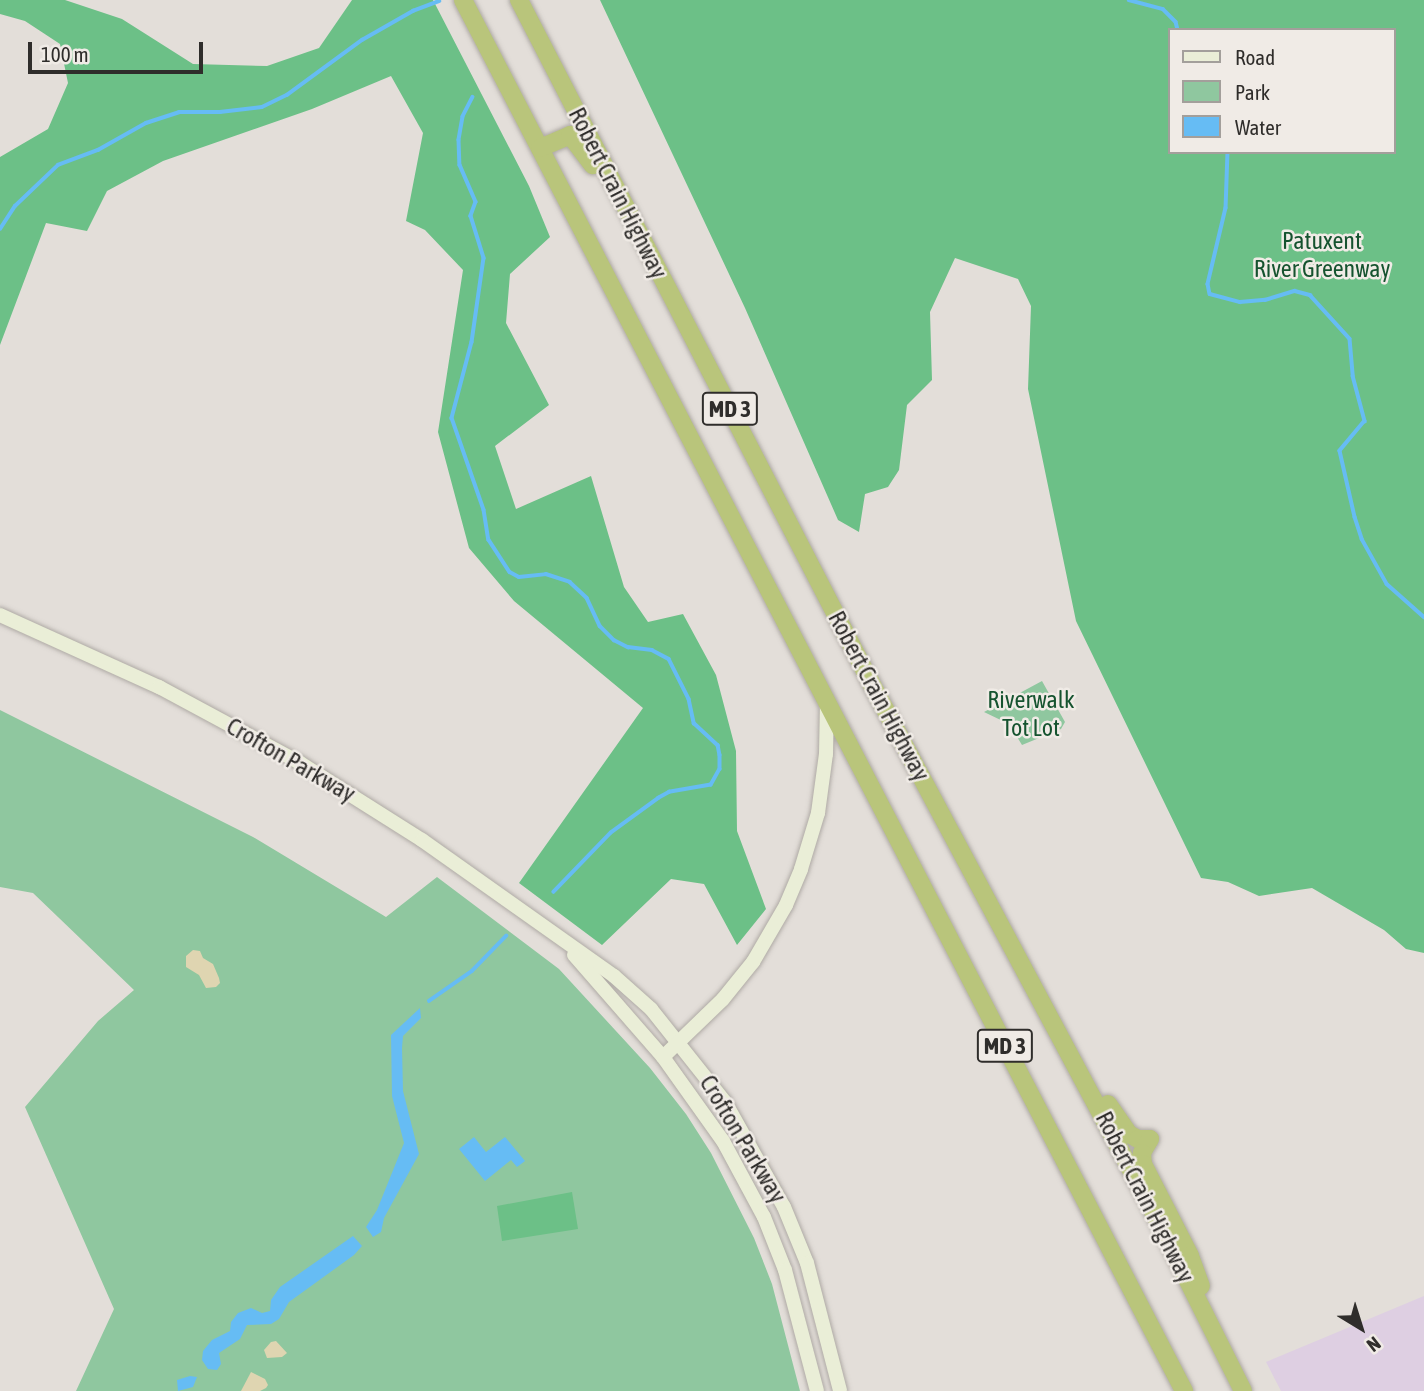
<!DOCTYPE html>
<html>
<head>
<meta charset="utf-8">
<style>
	body { margin:0 }
	#map { position:relative; width:1424px; height:1391px; overflow:hidden; background:#e3ded9; font-family:"Asap Condensed",sans-serif }
	div>[style] { position:absolute }
	.commercial>* { inset:0; background:#decfe2 }
	.green>* { inset:0; background:#8fc79f }
	.forest>* { inset:0; background:#6cc087 }
	.sand>* { inset:0; background:#dfd5b1 }
	.water>* { inset:0; background:#66bcf4 }
	.stream>* { height:3.5px; margin:-1.75px; padding:0 1.75px; transform-origin:1.75px; border-radius:1.75px; background:#66bcf4 }
	.roads { filter:drop-shadow(0 0 2px #afaaa5) drop-shadow(0 0 2px #afaaa5) }
	.secondary>* { height:14px; margin:-7px; padding:0 7px; transform-origin:7px; border-radius:7px; background:#eaeed7 }
	.highway>* { height:18px; margin:-9px; padding:0 9px; transform-origin:9px; border-radius:9px; background:#b9c57b }
	span { translate:-50% -50%; white-space:nowrap; text-align:center; line-height:1.15; -webkit-text-stroke:5px #f0ebe6; paint-order:stroke }
	.shield-label span { padding:2px 5px; background:#f0ebe6; border:2px solid; border-radius:5px; -webkit-text-stroke-width:0 }
	.shield-label { font-size:23px; color:#2f2d2b; font-weight:700 }
	.street-label { font-size:24px; color:#2f2d2b }
	.park-label { font-size:24px; color:#15532f }
	.legend { position:absolute; left:1168px; top:28px; width:228px; height:126px; box-sizing:border-box; background:#f0ebe6; border:2px solid #a39f9b; margin:0; padding:9px 12px; list-style:none; font-size:21px; color:#2f2d2b }
	.legend li { display:flex; align-items:center; gap:14px; height:35px }
	.legend b { width:35px; border:2px solid #a39f9b }
	.north { position:absolute; left:1326px; top:1293px; width:70px; height:70px; -webkit-text-stroke:5px #f0ebe6; paint-order:stroke; rotate:142deg; font-size:19px; font-weight:700; line-height:28px; text-align:center; color:#2f2d2b }
	.north::after { content:''; display:block; margin:auto; width:24px; height:32px; background:#2f2d2b; clip-path:polygon(50% 0,100% 100%,50% 72%,0 100%) }
	.scale { position:absolute; left:28px; top:42px; width:175px; height:32px; box-sizing:border-box; border:4px solid #2f2d2b; border-top:0; padding-left:9px; font-size:21px; line-height:24px; white-space:nowrap; color:#2f2d2b; -webkit-text-stroke:5px #f0ebe6; paint-order:stroke }
</style>
</head>
<body>
<div id="map">
	<div class="commercial">
		<i style="clip-path:polygon(1424px 1296px,1424px 1391px,1281px 1391px,1266px 1362px)"></i>
	</div>
	<div class="green">
		<i style="clip-path:polygon(1042px 681px,1065px 722px,1061px 729px,1022px 745px,1009px 724px,984px 712px)"></i>
		<i style="clip-path:polygon(0 710px,253px 837px,386px 917px,437px 877px,559px 969px,650px 1068px,686px 1114px,711px 1153px,754px 1238px,772px 1284px,800px 1391px,76px 1391px,114px 1309px,25px 1107px,98px 1021px,134px 990px,33px 893px,0 887px)"></i>
	</div>
	<div class="forest">
		<i style="clip-path:polygon(0 0,65px 0,122px 19px,193px 64px,267px 66px,319px 48px,352px 0,433px 0,529px 186px,550px 237px,510px 274px,506px 323px,549px 405px,495px 446px,516px 509px,591px 476px,624px 587px,648px 622px,683px 614px,716px 675px,736px 751px,737px 831px,766px 909px,737px 945px,704px 884px,671px 879px,602px 945px,519px 883px,643px 708px,514px 601px,469px 548px,438px 432px,463px 270px,425px 230px,406px 221px,423px 133px,391px 76px,312px 109px,163px 161px,107px 191px,87px 231px,46px 223px,0 345px,0 157px,48px 129px,68px 83px,60px 44px,25px 21px,0 14px)"></i>
		<i style="clip-path:polygon(evenodd,600px 0,1424px 0,1424px 953px,1406px 949px,1384px 930px,1312px 888px,1259px 896px,1228px 882px,1201px 878px,1076px 621px,1028px 389px,1031px 306px,1018px 279px,955px 258px,930px 312px,932px 380px,907px 405px,899px 470px,888px 487px,865px 494px,859px 532px,838px 520px,745px 308px,600px 0,1170px 30px,1394px 30px,1394px 152px,1170px 152px,1170px 30px)"></i>
		<i style="clip-path:polygon(572px 1192px,578px 1229px,502px 1241px,497px 1206px)"></i>
	</div>
	<div class="sand">
		<i style="clip-path:polygon(193px 950px,200px 951px,203px 958px,213px 964px,219px 978px,220px 983px,216px 987px,206px 988px,199px 975px,186px 967px,186px 956px)"></i>
		<i style="clip-path:polygon(276px 1341px,287px 1353px,282px 1357px,267px 1358px,264px 1350px,271px 1342px)"></i>
		<i style="clip-path:polygon(251px 1372px,265px 1379px,268px 1385px,266px 1388px,260px 1391px,241px 1391px)"></i>
	</div>
	<div class="water">
		<i style="clip-path:polygon(420px 1008px,421px 1018px,403px 1036px,402px 1048px,403px 1091px,419px 1154px,384px 1218px,381px 1232px,373px 1237px,366px 1227px,377px 1210px,404px 1143px,392px 1096px,391px 1035px)"></i>
		<i style="clip-path:polygon(474px 1137px,486px 1152px,505px 1137px,525px 1161px,517px 1167px,511px 1160px,485px 1181px,459px 1149px)"></i>
		<i style="clip-path:polygon(353px 1236px,362px 1246px,354px 1255px,289px 1302px,279px 1319px,271px 1324px,247px 1325px,240px 1339px,219px 1353px,221px 1364px,217px 1370px,208px 1369px,202px 1360px,203px 1351px,212px 1340px,230px 1331px,231px 1322px,238px 1313px,251px 1308px,262px 1313px,270px 1311px,271px 1300px,280px 1287px)"></i>
		<i style="clip-path:polygon(190px 1376px,197px 1377px,193px 1387px,178px 1391px,177px 1380px)"></i>
	</div>
	<div class="stream">
		<i style="left:1129px;top:0;width:35px;rotate:15deg"></i>
		<i style="left:1163px;top:9px;width:18px;rotate:45deg"></i>
		<i style="left:1176px;top:22px;width:8px;rotate:76deg"></i>
		<i style="left:473px;top:97px;width:22px;rotate:117deg"></i>
		<i style="left:463px;top:117px;width:23px;rotate:100deg"></i>
		<i style="left:459px;top:140px;width:25px;rotate:88deg"></i>
		<i style="left:460px;top:165px;width:40px;rotate:66.6deg"></i>
		<i style="left:476px;top:202px;width:15px;rotate:110deg"></i>
		<i style="left:471px;top:216px;width:44px;rotate:72.8deg"></i>
		<i style="left:484px;top:258px;width:85px;rotate:98.1deg"></i>
		<i style="left:472px;top:342px;width:79px;rotate:104.7deg"></i>
		<i style="left:452px;top:418px;width:97px;rotate:70.8deg"></i>
		<i style="left:484px;top:510px;width:30px;rotate:81deg"></i>
		<i style="left:489px;top:540px;width:38px;rotate:57deg"></i>
		<i style="left:510px;top:572px;width:10px;rotate:29deg"></i>
		<i style="left:519px;top:577px;width:27px;rotate:-6deg"></i>
		<i style="left:546px;top:574px;width:25px;rotate:18deg"></i>
		<i style="left:570px;top:582px;width:23px;rotate:43deg"></i>
		<i style="left:587px;top:598px;width:31px;rotate:65deg"></i>
		<i style="left:600px;top:626px;width:20px;rotate:45deg"></i>
		<i style="left:614px;top:640px;width:16px;rotate:27deg"></i>
		<i style="left:628px;top:647px;width:24px;rotate:7deg"></i>
		<i style="left:652px;top:650px;width:19px;rotate:28deg"></i>
		<i style="left:669px;top:659px;width:45px;rotate:63.4deg"></i>
		<i style="left:689px;top:699px;width:25px;rotate:78deg"></i>
		<i style="left:694px;top:723px;width:33px;rotate:43deg"></i>
		<i style="left:718px;top:745px;width:10px;rotate:79deg"></i>
		<i style="left:720px;top:755px;width:14px;rotate:90deg"></i>
		<i style="left:720px;top:769px;width:18px;rotate:119deg"></i>
		<i style="left:711px;top:785px;width:42px;rotate:170.3deg"></i>
		<i style="left:670px;top:792px;width:13px;rotate:151deg"></i>
		<i style="left:659px;top:798px;width:59px;rotate:143.9deg"></i>
		<i style="left:611px;top:833px;width:82px;rotate:134deg"></i>
		<i style="left:1228px;top:152px;width:56px;rotate:92deg"></i>
		<i style="left:1226px;top:208px;width:78px;rotate:103.3deg"></i>
		<i style="left:1208px;top:284px;width:10px;rotate:79deg"></i>
		<i style="left:1210px;top:294px;width:31px;rotate:15deg"></i>
		<i style="left:1240px;top:302px;width:25px;rotate:-5deg"></i>
		<i style="left:1265px;top:300px;width:31px;rotate:-17deg"></i>
		<i style="left:1295px;top:291px;width:16px;rotate:15deg"></i>
		<i style="left:1310px;top:295px;width:59px;rotate:47.7deg"></i>
		<i style="left:1350px;top:339px;width:37px;rotate:85deg"></i>
		<i style="left:1353px;top:376px;width:47px;rotate:75.1deg"></i>
		<i style="left:1365px;top:421px;width:39px;rotate:130deg"></i>
		<i style="left:1340px;top:451px;width:68px;rotate:77.2deg"></i>
		<i style="left:1355px;top:517px;width:23px;rotate:72deg"></i>
		<i style="left:1362px;top:539px;width:51px;rotate:60.9deg"></i>
		<i style="left:1387px;top:584px;width:50px;rotate:41.7deg"></i>
		<i style="left:0;top:229px;width:27px;rotate:-57deg"></i>
		<i style="left:15px;top:206px;width:59px;rotate:-43.6deg"></i>
		<i style="left:58px;top:165px;width:43px;rotate:-20.6deg"></i>
		<i style="left:98px;top:150px;width:55px;rotate:-29.4deg"></i>
		<i style="left:146px;top:123px;width:35px;rotate:-18deg"></i>
		<i style="left:179px;top:112px;width:41px"></i>
		<i style="left:220px;top:112px;width:42px;rotate:-6.8deg"></i>
		<i style="left:262px;top:107px;width:28px;rotate:-26deg"></i>
		<i style="left:287px;top:95px;width:93px;rotate:-36.3deg"></i>
		<i style="left:362px;top:40px;width:59px;rotate:-29.6deg"></i>
		<i style="left:413px;top:11px;width:28px;rotate:-21deg"></i>
		<i style="left:429px;top:1001px;width:52px;rotate:-34.9deg"></i>
		<i style="left:472px;top:971px;width:49px;rotate:-45.8deg"></i>
	</div>
	<div class="roads">
		<div class="secondary">
			<i style="left:0;top:615px;width:175px;rotate:24.4deg"></i>
			<i style="left:159px;top:687px;width:160px;rotate:28.3deg"></i>
			<i style="left:300px;top:763px;width:144px;rotate:32.3deg"></i>
			<i style="left:422px;top:840px;width:235px;rotate:35.3deg"></i>
			<i style="left:614px;top:976px;width:50px;rotate:41.7deg"></i>
			<i style="left:651px;top:1009px;width:119px;rotate:51.5deg"></i>
			<i style="left:725px;top:1102px;width:120px;rotate:60.7deg"></i>
			<i style="left:784px;top:1207px;width:61px;rotate:67.7deg"></i>
			<i style="left:807px;top:1263px;width:132px;rotate:75.5deg"></i>
			<i style="left:574px;top:955px;width:135px;rotate:48.9deg"></i>
			<i style="left:663px;top:1057px;width:103px;rotate:54.5deg"></i>
			<i style="left:723px;top:1141px;width:86px;rotate:61.7deg"></i>
			<i style="left:764px;top:1217px;width:57px;rotate:68.4deg"></i>
			<i style="left:785px;top:1270px;width:125px;rotate:75.2deg"></i>
			<i style="left:663px;top:1057px;width:83px;rotate:-44deg"></i>
			<i style="left:723px;top:999px;width:48px;rotate:-51deg"></i>
			<i style="left:753px;top:962px;width:66px;rotate:-59.9deg"></i>
			<i style="left:786px;top:905px;width:39px;rotate:-67deg"></i>
			<i style="left:801px;top:869px;width:59px;rotate:-73.1deg"></i>
			<i style="left:818px;top:813px;width:60px;rotate:-82.3deg"></i>
			<i style="left:826px;top:754px;width:51px;rotate:-88.9deg"></i>
		</div>
		<div class="highway">
			<i style="left:463px;top:0;width:1567px;rotate:62.6deg"></i>
			<i style="left:519px;top:0;width:766px;rotate:62.73deg"></i>
			<i style="left:870px;top:681px;width:603px;rotate:61.91deg"></i>
			<i style="left:1154px;top:1213px;width:199px;rotate:63.4deg"></i>
			<i style="left:540px;top:148px;width:33px;rotate:-23deg"></i>
			<i style="left:570px;top:135px;width:38px;rotate:53deg"></i>
			<i style="left:1108px;top:1104px;width:37px;rotate:55deg"></i>
			<i style="left:1129px;top:1134px;width:10px;rotate:29deg"></i>
			<i style="left:1138px;top:1139px;width:12px"></i>
			<i style="left:1150px;top:1139px;width:16px;rotate:120deg"></i>
			<i style="left:1142px;top:1153px;width:11px;rotate:85deg"></i>
			<i style="left:1143px;top:1164px;width:103px;rotate:62.9deg"></i>
			<i style="left:1190px;top:1256px;width:32px;rotate:70deg"></i>
		</div>
	</div>
	<div class="shield-label">
		<span style="left:730px;top:409px">MD 3</span>
		<span style="left:1005px;top:1046px">MD 3</span>
	</div>
	<div class="street-label">
		<span style="left:618px;top:193px;rotate:63deg">Robert Crain Highway</span>
		<span style="left:879px;top:696px;rotate:62deg">Robert Crain Highway</span>
		<span style="left:291px;top:760px;rotate:30deg">Crofton Parkway</span>
		<span style="left:743px;top:1139px;rotate:59deg">Crofton Parkway</span>
		<span style="left:1145px;top:1197px;rotate:63deg">Robert Crain Highway</span>
	</div>
	<div class="park-label">
		<span style="left:1322px;top:255px">Patuxent<br>River Greenway</span>
		<span style="left:1031px;top:714px">Riverwalk<br>Tot Lot</span>
	</div>
	<ul class="legend">
	<li><b style="height:9px;background:#eaeed7"></b>Road</li>
	<li><b style="height:19px;background:#8fc79f"></b>Park</li>
	<li><b style="height:19px;background:#66bcf4"></b>Water</li>
	</ul>
	<div class="north">N</div>
	<div class="scale">100 m</div>
</div>
</body>
</html>
